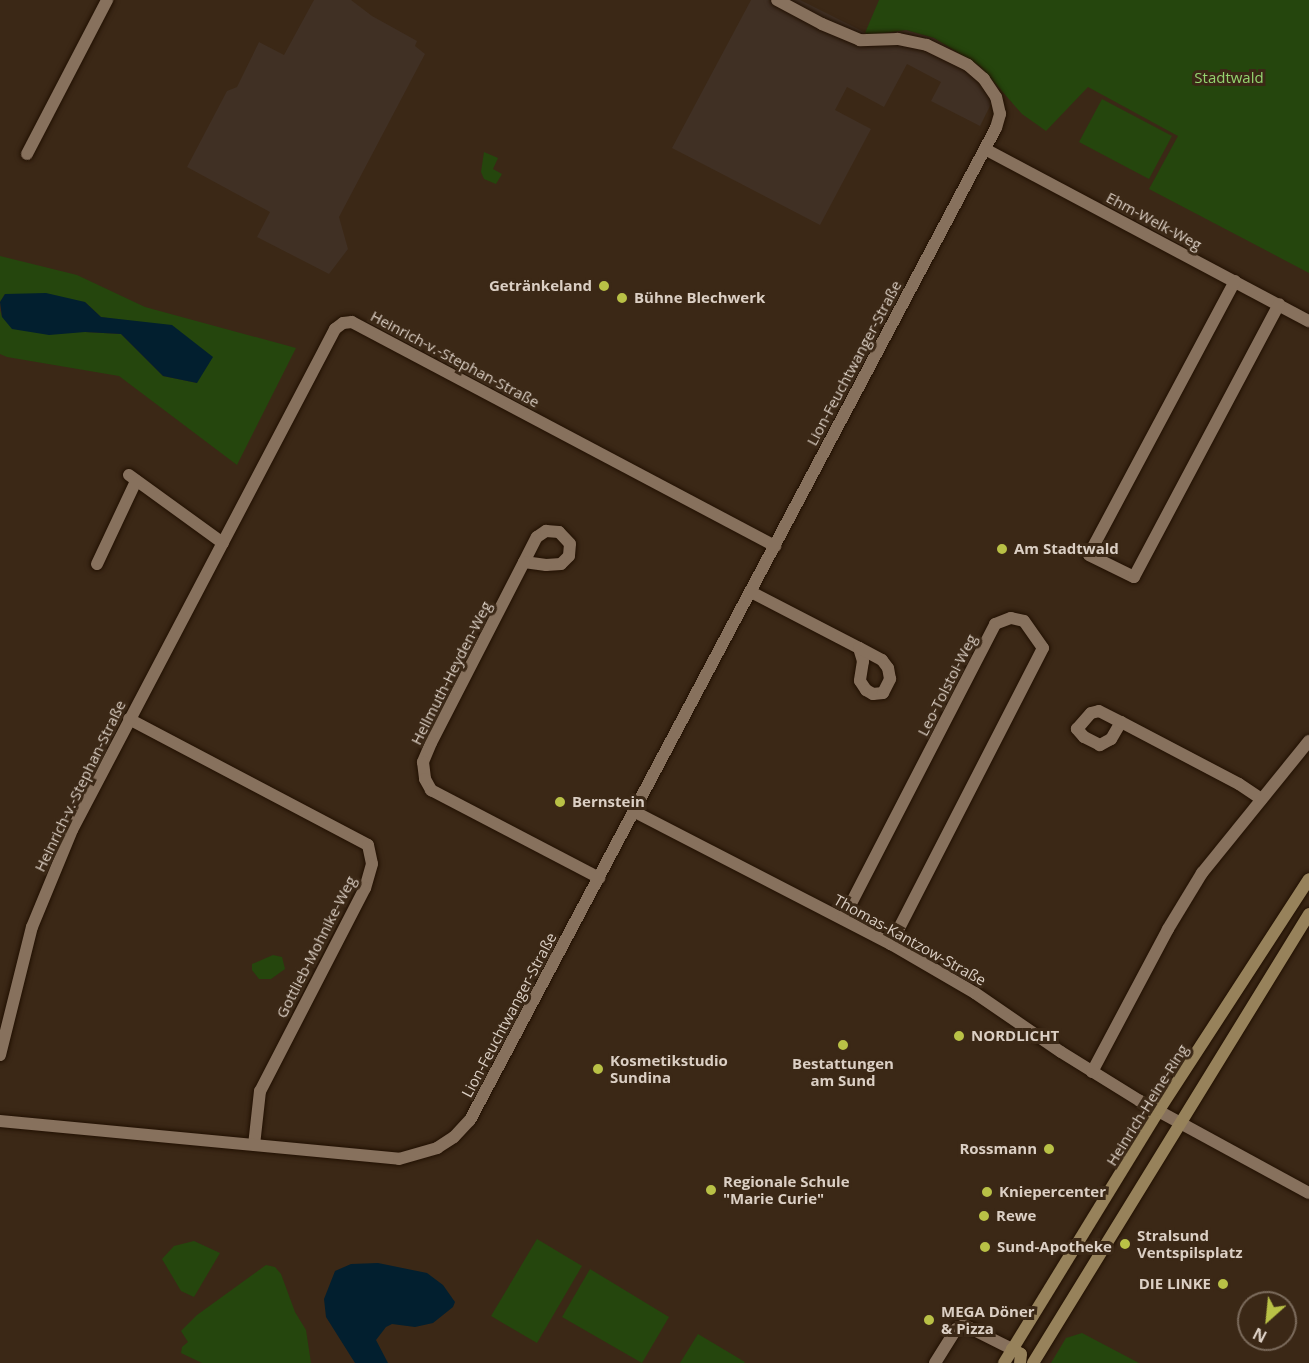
<!DOCTYPE html>
<html>
<head>
<meta charset="utf-8">
<style>
	body { margin:0 }
	#map { position:relative; width:1309px; height:1363px; overflow:hidden; background:#3b2816; font-family:"Open Sans",sans-serif }
	div>[style] { position:absolute }
	.commercial>* { inset:0; background:#403024 }
	.green>* { inset:0; background:#25460d }
	.water>* { inset:0; background:#021f2f }
	.roads { filter:drop-shadow(0 0 2px #211002) drop-shadow(0 0 2px #211002) }
	.minor>* { height:12px; margin:-6px; padding:0 6px; transform-origin:6px; border-radius:6px; background:#87715d }
	.secondary>* { height:12px; margin:-6px; padding:0 6px; transform-origin:6px; border-radius:6px; background:#97825b }
	.dots>* { width:16px; height:16px; translate:-50% -50%; box-sizing:border-box; border:3px solid #3b2816; border-radius:50% }
	span { translate:-50% -50%; white-space:nowrap; text-align:center; line-height:1.15; -webkit-text-stroke:6px #3b2816; paint-order:stroke }
	.park-label { font-size:15px; color:#95d470 }
	.street-label { font-size:15px; color:#dbcfc4 }
	.poi-label { font-size:15px; color:#dbcfc4; font-weight:700 }
	.right { translate:-100% -50%; text-align:right }
	.left { translate:0 -50%; text-align:left }
	.north { position:absolute; left:1237px; top:1291px; width:60px; height:60px; box-sizing:border-box; background:#3b2816; border:2px solid #7b6b5c; border-radius:50%; rotate:207deg; font-size:16px; font-weight:700; line-height:24px; text-align:center; color:#dbcfc4 }
	.north::after { content:''; display:block; margin:auto; width:21px; height:27px; background:#b9c146; clip-path:polygon(50% 0,100% 100%,50% 72%,0 100%) }
</style>
</head>
<body>
<div id="map">
	<div class="commercial">
		<i style="clip-path:polygon(314px 0,351px 0,372px 16px,417px 41px,415px 46px,425px 54px,339px 217px,348px 249px,329px 274px,257px 237px,270px 212px,187px 167px,227px 91px,237px 87px,259px 42px,284px 55px)"></i>
		<i style="clip-path:polygon(751px 0,800px 0,870px 35px,906px 30px,934px 38px,980px 66px,999px 88px,980px 126px,931px 101px,941px 82px,907px 64px,884px 107px,847px 87px,835px 110px,871px 129px,820px 225px,672px 148px)"></i>
	</div>
	<div class="green">
		<i style="clip-path:polygon(879px 0,1309px 0,1309px 273px,1149px 189px,1178px 136px,1088px 87px,1046px 131px,1022px 114px,980px 66px,934px 38px,906px 30px,870px 35px,865px 33px)"></i>
		<i style="clip-path:polygon(1102px 99px,1172px 136px,1149px 179px,1079px 142px)"></i>
		<i style="clip-path:polygon(484px 152px,498px 158px,493px 169px,502px 174px,496px 184px,484px 179px,481px 172px)"></i>
		<i style="clip-path:polygon(0 256px,77px 275px,145px 307px,296px 348px,237px 465px,119px 376px,7px 357px,0 354px,0 310px,2px 317px,85px 332px,121px 334px,163px 376px,197px 383px,130px 322px,101px 317px,85px 302px,5px 294px,0 302px)"></i>
		<i style="clip-path:polygon(273px 955px,282px 957px,285px 969px,271px 979px,259px 979px,252px 970px,252px 964px)"></i>
		<i style="clip-path:polygon(537px 1239px,582px 1266px,537px 1343px,491px 1316px)"></i>
		<i style="clip-path:polygon(194px 1241px,220px 1253px,194px 1297px,181px 1291px,162px 1259px,174px 1246px)"></i>
		<i style="clip-path:polygon(266px 1265px,275px 1267px,281px 1274px,295px 1312px,306px 1330px,311px 1363px,202px 1363px,181px 1353px,182px 1347px,188px 1342px,181px 1331px,197px 1315px)"></i>
		<i style="clip-path:polygon(590px 1269px,669px 1317px,642px 1363px,562px 1317px)"></i>
		<i style="clip-path:polygon(1082px 1333px,1139px 1363px,1051px 1363px,1066px 1338px)"></i>
		<i style="clip-path:polygon(698px 1334px,745px 1362px,744px 1363px,680px 1363px)"></i>
	</div>
	<div class="water">
		<i style="clip-path:polygon(46px 293px,85px 302px,101px 317px,172px 325px,213px 357px,197px 383px,163px 376px,121px 334px,85px 332px,49px 335px,12px 329px,2px 317px,0 302px,5px 294px)"></i>
		<i style="clip-path:polygon(378px 1263px,427px 1273px,443px 1285px,455px 1302px,453px 1307px,433px 1323px,415px 1327px,392px 1324px,386px 1327px,376px 1340px,388px 1363px,355px 1363px,326px 1317px,324px 1299px,335px 1271px,351px 1264px)"></i>
	</div>
	<div class="roads">
		<div class="minor">
			<i style="left:985px;top:149px;width:367px;rotate:28deg"></i>
			<i style="left:27px;top:154px;width:174px;rotate:-62.5deg"></i>
			<i style="left:1235px;top:281px;width:310px;rotate:118.1deg"></i>
			<i style="left:1089px;top:555px;width:50px;rotate:26.1deg"></i>
			<i style="left:1134px;top:577px;width:309px;rotate:-62deg"></i>
			<i style="left:129px;top:475px;width:116px;rotate:35.9deg"></i>
			<i style="left:524px;top:562px;width:28px;rotate:-63deg"></i>
			<i style="left:537px;top:537px;width:11px;rotate:-34deg"></i>
			<i style="left:546px;top:531px;width:13px;rotate:4deg"></i>
			<i style="left:559px;top:532px;width:16px;rotate:47deg"></i>
			<i style="left:570px;top:544px;width:12px;rotate:95deg"></i>
			<i style="left:569px;top:556px;width:11px;rotate:135deg"></i>
			<i style="left:561px;top:564px;width:15px;rotate:176deg"></i>
			<i style="left:546px;top:565px;width:22px;rotate:-172deg"></i>
			<i style="left:524px;top:562px;width:203px;rotate:117.2deg"></i>
			<i style="left:431px;top:743px;width:21px;rotate:113deg"></i>
			<i style="left:423px;top:762px;width:17px;rotate:83deg"></i>
			<i style="left:425px;top:779px;width:13px;rotate:61deg"></i>
			<i style="left:431px;top:790px;width:190px;rotate:27.6deg"></i>
			<i style="left:97px;top:564px;width:92px;rotate:-64.8deg"></i>
			<i style="left:751px;top:592px;width:122px;rotate:27.4deg"></i>
			<i style="left:859px;top:648px;width:14px;rotate:73deg"></i>
			<i style="left:863px;top:661px;width:20px;rotate:99deg"></i>
			<i style="left:860px;top:681px;width:11px;rotate:56deg"></i>
			<i style="left:866px;top:690px;width:8px;rotate:30deg"></i>
			<i style="left:873px;top:694px;width:10px;rotate:-6deg"></i>
			<i style="left:883px;top:693px;width:16px;rotate:-63deg"></i>
			<i style="left:890px;top:679px;width:11px;rotate:-100deg"></i>
			<i style="left:888px;top:668px;width:10px;rotate:-127deg"></i>
			<i style="left:882px;top:660px;width:26px;rotate:-152deg"></i>
			<i style="left:129px;top:719px;width:270px;rotate:27.8deg"></i>
			<i style="left:368px;top:845px;width:19px;rotate:78deg"></i>
			<i style="left:372px;top:864px;width:25px;rotate:106deg"></i>
			<i style="left:365px;top:888px;width:229px;rotate:117.3deg"></i>
			<i style="left:260px;top:1091px;width:54px;rotate:96.3deg"></i>
			<i style="left:1121px;top:722px;width:20px;rotate:120deg"></i>
			<i style="left:1111px;top:739px;width:13px;rotate:151deg"></i>
			<i style="left:1100px;top:745px;width:18px;rotate:-153deg"></i>
			<i style="left:1084px;top:737px;width:11px;rotate:-131deg"></i>
			<i style="left:1077px;top:729px;width:21px;rotate:-49deg"></i>
			<i style="left:1091px;top:713px;width:8px;rotate:-14deg"></i>
			<i style="left:1099px;top:711px;width:25px;rotate:27deg"></i>
			<i style="left:1121px;top:722px;width:133px;rotate:27.7deg"></i>
			<i style="left:1239px;top:784px;width:27px;rotate:34deg"></i>
			<i style="left:635px;top:812px;width:288px;rotate:27.3deg"></i>
			<i style="left:891px;top:944px;width:97px;rotate:30.3deg"></i>
			<i style="left:975px;top:993px;width:104px;rotate:34.5deg"></i>
			<i style="left:1061px;top:1052px;width:93px;rotate:31.8deg"></i>
			<i style="left:1140px;top:1101px;width:192px;rotate:28.6deg"></i>
			<i style="left:843px;top:919px;width:332px;rotate:-62.7deg"></i>
			<i style="left:995px;top:624px;width:17px;rotate:-21deg"></i>
			<i style="left:1011px;top:618px;width:13px;rotate:13deg"></i>
			<i style="left:1024px;top:621px;width:33px;rotate:55deg"></i>
			<i style="left:1043px;top:648px;width:333px;rotate:117.2deg"></i>
			<i style="left:0;top:1055px;width:132px;rotate:-76deg"></i>
			<i style="left:32px;top:927px;width:105px;rotate:-67.6deg"></i>
			<i style="left:72px;top:830px;width:566px;rotate:-62.3deg"></i>
			<i style="left:335px;top:329px;width:10px;rotate:-37deg"></i>
			<i style="left:343px;top:323px;width:9px;rotate:-6deg"></i>
			<i style="left:352px;top:322px;width:479px;rotate:27.9deg"></i>
			<i style="left:1092px;top:1072px;width:162px;rotate:-62deg"></i>
			<i style="left:1168px;top:929px;width:66px;rotate:-58.7deg"></i>
			<i style="left:1202px;top:873px;width:170px;rotate:-51deg"></i>
			<i style="left:0;top:1121px;width:401px;rotate:5.4deg"></i>
			<i style="left:399px;top:1159px;width:40px;rotate:-16deg"></i>
			<i style="left:437px;top:1148px;width:20px;rotate:-33deg"></i>
			<i style="left:454px;top:1137px;width:23px;rotate:-47deg"></i>
			<i style="left:470px;top:1120px;width:1123px;rotate:-62.07deg"></i>
			<i style="left:996px;top:128px;width:15px;rotate:-74deg"></i>
			<i style="left:1000px;top:114px;width:17px;rotate:-103deg"></i>
			<i style="left:996px;top:97px;width:22px;rotate:-124deg"></i>
			<i style="left:984px;top:79px;width:21px;rotate:-139deg"></i>
			<i style="left:968px;top:65px;width:46px;rotate:-154deg"></i>
			<i style="left:927px;top:45px;width:30px;rotate:-168deg"></i>
			<i style="left:898px;top:39px;width:38px;rotate:178deg"></i>
			<i style="left:860px;top:40px;width:41px;rotate:-157.2deg"></i>
			<i style="left:822px;top:24px;width:51px;rotate:-151.9deg"></i>
			<i style="left:935px;top:1363px;width:40px;rotate:-58deg"></i>
			<i style="left:956px;top:1329px;width:9px;rotate:-27deg"></i>
			<i style="left:964px;top:1325px;width:54px;rotate:26.6deg"></i>
		</div>
		<div class="secondary">
			<i style="left:1012px;top:1349px;width:10px;rotate:29deg"></i>
			<i style="left:1021px;top:1354px;width:9px;rotate:96deg"></i>
			<i style="left:1004px;top:1363px;width:297px;rotate:-58.5deg"></i>
			<i style="left:1159px;top:1110px;width:275px;rotate:-57deg"></i>
			<i style="left:1033px;top:1363px;width:527px;rotate:-58.42deg"></i>
		</div>
	</div>
	<div class="dots">
		<i style="left:604px;top:286px;background:#b9c146"></i>
		<i style="left:622px;top:298px;background:#b9c146"></i>
		<i style="left:1002px;top:549px;background:#b9c146"></i>
		<i style="left:560px;top:802px;background:#b9c146"></i>
		<i style="left:959px;top:1036px;background:#b9c146"></i>
		<i style="left:843px;top:1045px;background:#b9c146"></i>
		<i style="left:598px;top:1069px;background:#b9c146"></i>
		<i style="left:1049px;top:1149px;background:#b9c146"></i>
		<i style="left:711px;top:1190px;background:#b9c146"></i>
		<i style="left:987px;top:1192px;background:#b9c146"></i>
		<i style="left:984px;top:1216px;background:#b9c146"></i>
		<i style="left:1125px;top:1244px;background:#b9c146"></i>
		<i style="left:985px;top:1247px;background:#b9c146"></i>
		<i style="left:1223px;top:1284px;background:#b9c146"></i>
		<i style="left:929px;top:1320px;background:#b9c146"></i>
	</div>
	<div class="park-label">
		<span style="left:1229px;top:78px">Stadtwald</span>
	</div>
	<div class="street-label">
		<span style="left:1154px;top:221px;rotate:28deg">Ehm-Welk-Weg</span>
		<span style="left:455px;top:359px;rotate:28deg">Heinrich-v.-Stephan-Straße</span>
		<span style="left:854px;top:363px;rotate:-62deg">Lion-Feuchtwanger-Straße</span>
		<span style="left:451px;top:673px;rotate:-63deg">Hellmuth-Heyden-Weg</span>
		<span style="left:947px;top:685px;rotate:-63deg">Leo-Tolstoi-Weg</span>
		<span style="left:80px;top:786px;rotate:-64deg">Heinrich-v.-Stephan-Straße</span>
		<span style="left:910px;top:940px;rotate:29deg">Thomas-Kantzow-Straße</span>
		<span style="left:316px;top:947px;rotate:-63deg">Gottlieb-Mohnike-Weg</span>
		<span style="left:509px;top:1015px;rotate:-62deg">Lion-Feuchtwanger-Straße</span>
		<span style="left:1147px;top:1105px;rotate:-58deg">Heinrich-Heine-Ring</span>
	</div>
	<div class="poi-label">
		<span class="right" style="left:592px;top:286px">Getränkeland</span>
		<span class="left" style="left:634px;top:298px">Bühne Blechwerk</span>
		<span class="left" style="left:1014px;top:549px">Am Stadtwald</span>
		<span class="left" style="left:572px;top:802px">Bernstein</span>
		<span class="left" style="left:971px;top:1036px">NORDLICHT</span>
		<span class="left" style="left:610px;top:1069px">Kosmetikstudio<br>Sundina</span>
		<span style="left:843px;top:1072px">Bestattungen<br>am Sund</span>
		<span class="right" style="left:1037px;top:1149px">Rossmann</span>
		<span class="left" style="left:723px;top:1190px">Regionale Schule<br>"Marie Curie"</span>
		<span class="left" style="left:999px;top:1192px">Kniepercenter</span>
		<span class="left" style="left:996px;top:1216px">Rewe</span>
		<span class="left" style="left:1137px;top:1244px">Stralsund<br>Ventspilsplatz</span>
		<span class="left" style="left:997px;top:1247px">Sund-Apotheke</span>
		<span class="right" style="left:1211px;top:1284px">DIE LINKE</span>
		<span class="left" style="left:941px;top:1320px">MEGA Döner<br>&amp; Pizza</span>
	</div>
	<div class="north">N</div>
</div>
</body>
</html>
